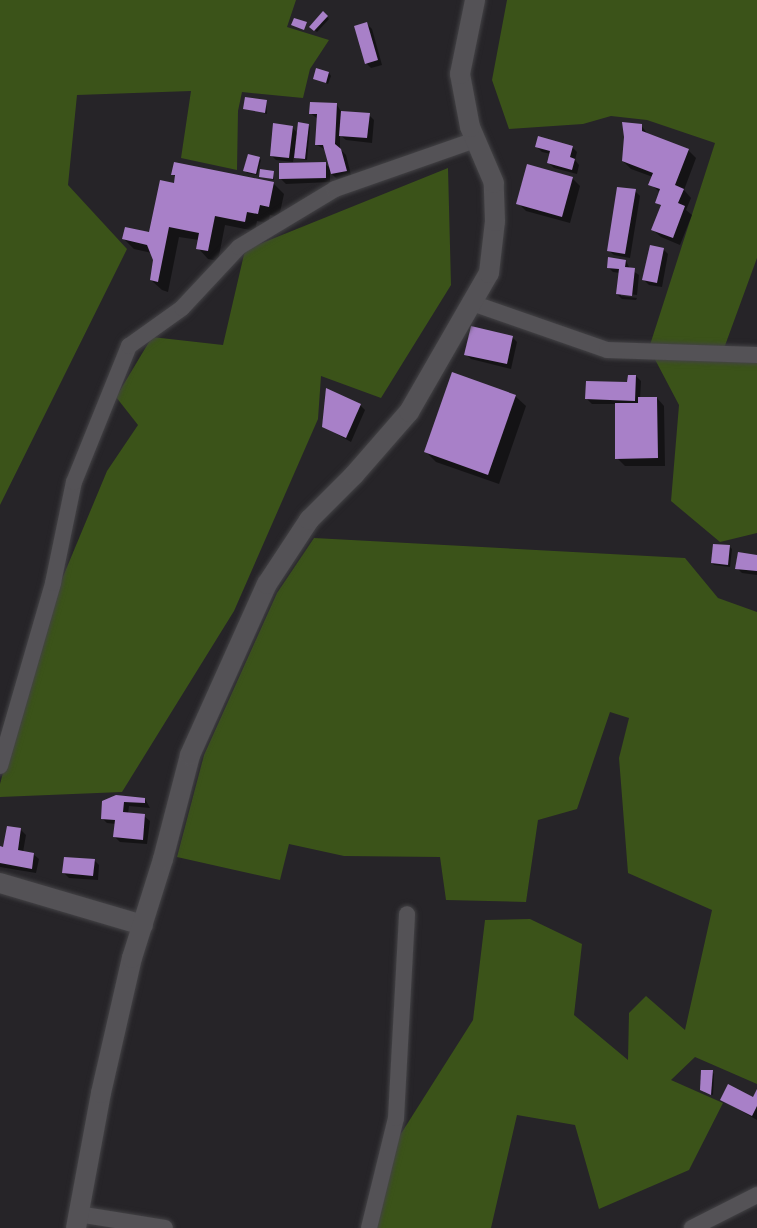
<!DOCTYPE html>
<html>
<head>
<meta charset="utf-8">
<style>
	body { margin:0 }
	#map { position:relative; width:757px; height:1228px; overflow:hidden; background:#262428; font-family:"Noto Serif",serif }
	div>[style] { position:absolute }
	.forest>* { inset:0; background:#3b5319 }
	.shadow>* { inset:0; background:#0007 }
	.building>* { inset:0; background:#a880c8 }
	.roads { filter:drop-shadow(0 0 2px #444346) drop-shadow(0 0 2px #444346) }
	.minor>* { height:16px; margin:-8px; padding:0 8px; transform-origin:8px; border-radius:8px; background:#545256 }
	.tertiary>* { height:20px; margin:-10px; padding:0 10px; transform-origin:10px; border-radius:10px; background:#545256 }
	span { translate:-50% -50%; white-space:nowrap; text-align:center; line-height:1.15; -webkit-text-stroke:6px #0f0e0f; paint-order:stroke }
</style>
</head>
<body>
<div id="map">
	<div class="forest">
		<i style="clip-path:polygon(0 0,296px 0,287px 27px,329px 40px,310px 69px,303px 98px,242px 92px,238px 111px,237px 170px,181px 158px,191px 91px,77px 95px,68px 185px,127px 249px,0 505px)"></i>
		<i style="clip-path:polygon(507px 0,757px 0,757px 258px,723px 351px,757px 360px,757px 533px,720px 542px,671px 501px,679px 405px,649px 348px,715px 143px,647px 120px,611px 116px,583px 124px,509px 129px,492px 80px)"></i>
		<i style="clip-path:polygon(448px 168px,451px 285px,381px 398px,321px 376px,318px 419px,234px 611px,122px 792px,0 797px,0 784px,42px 627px,107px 471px,138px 425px,116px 397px,152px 337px,223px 345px,245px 250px)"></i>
		<i style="clip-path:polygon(314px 538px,685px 558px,718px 598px,757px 612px,757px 1084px,695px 1057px,671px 1080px,723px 1103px,689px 1170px,599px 1209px,575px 1125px,517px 1115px,491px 1228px,373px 1228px,390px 1151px,473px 1020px,485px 920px,530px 919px,582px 944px,574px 1015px,628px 1060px,629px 1013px,646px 996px,685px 1030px,712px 910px,628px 873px,619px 758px,629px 718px,610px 712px,577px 809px,538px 820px,526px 902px,446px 900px,440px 857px,344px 856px,289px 844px,280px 880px,177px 857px,204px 755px,277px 593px)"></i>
	</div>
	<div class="shadow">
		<i style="clip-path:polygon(323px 13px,329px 19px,317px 32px,311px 27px)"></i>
		<i style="clip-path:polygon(367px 24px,372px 29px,382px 65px,371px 68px,366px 63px)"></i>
		<i style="clip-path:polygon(329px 73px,331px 76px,328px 84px,315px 78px)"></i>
		<i style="clip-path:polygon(266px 102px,267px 114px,244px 108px)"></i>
		<i style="clip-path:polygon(337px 105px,342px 113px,369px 115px,374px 120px,372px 143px,346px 140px,340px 135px,340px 149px,346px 155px,351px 175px,337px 179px,330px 172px,330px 182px,286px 184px,281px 179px,325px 164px,331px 169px,326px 150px,317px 145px,318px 119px,310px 113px)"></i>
		<i style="clip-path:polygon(308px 125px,310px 127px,307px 160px,298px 159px,294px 155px,293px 162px,276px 160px,271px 155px,292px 127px,298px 134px)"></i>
		<i style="clip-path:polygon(641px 125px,649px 136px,688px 150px,696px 158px,684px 190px,691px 198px,686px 210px,692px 215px,680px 245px,661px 237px,653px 230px,662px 207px,657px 203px,661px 193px,650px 184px,653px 177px,631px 169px,623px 161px)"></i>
		<i style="clip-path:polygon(537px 147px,572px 147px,577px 152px,575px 160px,579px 165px,577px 174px,554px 168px,549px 163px,551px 154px,542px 152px)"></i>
		<i style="clip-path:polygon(259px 158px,261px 160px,257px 175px,247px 173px,245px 170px)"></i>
		<i style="clip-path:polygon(273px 172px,274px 180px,261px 176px)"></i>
		<i style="clip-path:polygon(173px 174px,274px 184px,284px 194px,279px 217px,270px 215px,268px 223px,257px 221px,255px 231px,225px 225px,218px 261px,208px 259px,198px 248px,199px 240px,179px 237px,168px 292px,162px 290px,151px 280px,155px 260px,152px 253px,134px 249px,124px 239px,150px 234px,175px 185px,176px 178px)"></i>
		<i style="clip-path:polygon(572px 178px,580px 186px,570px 223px,526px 211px,518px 203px)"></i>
		<i style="clip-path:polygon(635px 191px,640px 196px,630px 258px,614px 255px,608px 250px)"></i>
		<i style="clip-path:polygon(663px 249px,668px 254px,662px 287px,649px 285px,644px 280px)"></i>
		<i style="clip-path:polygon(626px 261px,630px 269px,639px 275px,637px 295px,621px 293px,621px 296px,637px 298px,636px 300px,622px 299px,617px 294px,620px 273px,613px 272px,608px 267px)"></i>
		<i style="clip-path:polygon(512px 337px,517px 342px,511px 369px,471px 359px,466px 354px)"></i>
		<i style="clip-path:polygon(636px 376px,641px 381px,640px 399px,657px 398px,664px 406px,665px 466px,625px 466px,617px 458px,616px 404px,592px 404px,587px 399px,629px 384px)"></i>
		<i style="clip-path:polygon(515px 396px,526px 406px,499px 484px,436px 462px,426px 452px)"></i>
		<i style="clip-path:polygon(360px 405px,365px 410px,351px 442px,324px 427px)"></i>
		<i style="clip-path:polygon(730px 547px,732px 549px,730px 567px,714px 565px,712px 563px)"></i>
		<i style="clip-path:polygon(757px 556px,757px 575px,742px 573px,737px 568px)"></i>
		<i style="clip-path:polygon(145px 799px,150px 808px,129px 806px,128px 814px,144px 816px,150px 821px,147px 844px,120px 842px,115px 837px,116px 824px,107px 823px,102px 818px,104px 802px)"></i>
		<i style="clip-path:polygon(21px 830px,26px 835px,23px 852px,33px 854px,39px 859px,36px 873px,0 867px,0 848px,4px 848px)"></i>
		<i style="clip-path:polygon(94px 860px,99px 865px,98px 880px,69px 878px,64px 873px)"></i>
		<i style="clip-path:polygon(712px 1072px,714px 1074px,713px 1095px,704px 1092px)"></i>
		<i style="clip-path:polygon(757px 1092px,757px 1120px,722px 1100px,754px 1099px)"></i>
	</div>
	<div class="building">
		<i style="clip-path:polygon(323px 11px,328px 16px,314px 31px,309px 27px)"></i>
		<i style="clip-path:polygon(294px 18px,307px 22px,304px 30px,291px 25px)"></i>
		<i style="clip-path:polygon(367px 22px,378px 60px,365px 64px,354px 26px)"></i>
		<i style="clip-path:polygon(316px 68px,329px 72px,326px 83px,313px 79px)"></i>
		<i style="clip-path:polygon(245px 97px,267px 100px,265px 113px,243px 109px)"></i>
		<i style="clip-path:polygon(310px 102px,337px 103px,335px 144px,341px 149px,347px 171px,331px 174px,323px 145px,315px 145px,317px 114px,309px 114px)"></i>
		<i style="clip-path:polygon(341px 111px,370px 113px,367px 138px,339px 136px)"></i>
		<i style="clip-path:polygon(298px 122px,309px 124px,305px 159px,294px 158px)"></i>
		<i style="clip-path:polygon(622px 122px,642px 124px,642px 131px,689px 149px,675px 185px,684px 189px,678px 203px,685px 206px,673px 238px,651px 230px,661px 205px,655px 203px,660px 189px,648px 185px,653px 173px,622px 161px,624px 137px)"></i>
		<i style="clip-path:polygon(273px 123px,293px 126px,289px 158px,270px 156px)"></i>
		<i style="clip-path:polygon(538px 136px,573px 146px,570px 157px,575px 159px,572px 170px,547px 163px,550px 151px,535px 147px)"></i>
		<i style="clip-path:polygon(248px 154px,260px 157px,256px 174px,243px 171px)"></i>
		<i style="clip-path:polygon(174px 162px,274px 182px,269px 207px,260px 205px,258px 214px,247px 212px,245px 222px,215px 216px,208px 251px,196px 249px,199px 233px,169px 227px,158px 282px,150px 280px,153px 260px,147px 245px,122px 239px,125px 227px,149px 232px,160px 180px,174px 183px,175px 175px,171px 175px)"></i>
		<i style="clip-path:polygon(326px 162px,326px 178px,279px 179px,279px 163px)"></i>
		<i style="clip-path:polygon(527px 164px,573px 177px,562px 217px,516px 204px)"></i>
		<i style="clip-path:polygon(260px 169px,274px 171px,273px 179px,259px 177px)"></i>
		<i style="clip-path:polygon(617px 187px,636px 189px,625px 254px,607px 251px)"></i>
		<i style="clip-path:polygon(650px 245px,664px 248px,657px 283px,642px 280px)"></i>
		<i style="clip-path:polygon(608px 257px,626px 260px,625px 267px,635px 268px,632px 296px,616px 294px,619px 269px,607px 268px)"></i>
		<i style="clip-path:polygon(471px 326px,513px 336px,507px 364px,464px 355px)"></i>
		<i style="clip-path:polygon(452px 372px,516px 395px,488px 475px,424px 452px)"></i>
		<i style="clip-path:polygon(628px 375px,636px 375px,635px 401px,585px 399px,586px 381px,627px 382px)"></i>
		<i style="clip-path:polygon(326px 388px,361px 404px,346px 438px,322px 427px)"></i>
		<i style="clip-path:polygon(638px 397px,657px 397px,658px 458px,615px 459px,615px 403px,638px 403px)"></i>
		<i style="clip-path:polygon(713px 544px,730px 545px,728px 565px,711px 563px)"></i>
		<i style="clip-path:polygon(738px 552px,757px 555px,757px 571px,735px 569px)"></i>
		<i style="clip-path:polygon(116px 795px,145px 798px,145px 803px,124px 802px,123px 812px,145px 814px,143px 840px,113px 837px,115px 820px,101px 819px,102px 801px)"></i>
		<i style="clip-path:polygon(7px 826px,21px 828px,18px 850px,34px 853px,32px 869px,0 863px,0 846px,3px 847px)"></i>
		<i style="clip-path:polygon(64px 857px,95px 859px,93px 876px,62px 873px)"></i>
		<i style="clip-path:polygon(701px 1070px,713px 1070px,711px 1095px,700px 1090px)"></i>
		<i style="clip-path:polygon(728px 1084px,753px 1097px,757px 1089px,757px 1106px,752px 1116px,720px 1100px)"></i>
	</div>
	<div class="roads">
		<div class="minor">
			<i style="left:472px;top:303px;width:143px;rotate:19.2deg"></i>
			<i style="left:607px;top:350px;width:150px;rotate:1.9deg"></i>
			<i style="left:0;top:766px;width:191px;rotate:-73.8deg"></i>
			<i style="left:53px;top:583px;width:103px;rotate:-78.3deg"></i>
			<i style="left:74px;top:482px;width:147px;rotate:-68deg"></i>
			<i style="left:129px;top:346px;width:65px;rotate:-35.6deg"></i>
			<i style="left:182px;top:308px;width:83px;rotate:-46.9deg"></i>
			<i style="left:239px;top:247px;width:112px;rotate:-31.1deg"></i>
			<i style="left:335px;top:189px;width:148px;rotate:-19.3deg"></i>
			<i style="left:78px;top:1214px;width:88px;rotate:9.1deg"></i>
			<i style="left:369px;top:1228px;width:113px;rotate:-76.2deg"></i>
			<i style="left:396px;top:1118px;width:204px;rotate:-86.9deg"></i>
			<i style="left:692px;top:1228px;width:73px;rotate:-26.9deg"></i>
		</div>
		<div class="tertiary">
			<i style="left:0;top:883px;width:149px;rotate:16.4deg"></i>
			<i style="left:76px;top:1228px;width:137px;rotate:-79.5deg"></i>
			<i style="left:101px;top:1093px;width:139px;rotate:-77.1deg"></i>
			<i style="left:132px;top:958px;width:104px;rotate:-72.6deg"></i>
			<i style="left:163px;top:859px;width:107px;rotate:-75.4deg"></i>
			<i style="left:190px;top:755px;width:188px;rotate:-65.8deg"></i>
			<i style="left:267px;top:584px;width:77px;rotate:-56.7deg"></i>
			<i style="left:309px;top:520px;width:64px;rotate:-45deg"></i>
			<i style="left:354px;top:475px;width:84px;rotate:-48.9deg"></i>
			<i style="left:409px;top:412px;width:160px;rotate:-60.1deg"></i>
			<i style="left:489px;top:273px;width:52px;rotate:-83.4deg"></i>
			<i style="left:495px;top:221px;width:38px;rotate:-92deg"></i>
			<i style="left:494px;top:183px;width:61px;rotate:-113.2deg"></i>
			<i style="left:470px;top:127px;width:54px;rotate:-100.7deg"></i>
			<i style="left:460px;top:74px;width:76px;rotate:-78.5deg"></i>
		</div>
	</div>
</div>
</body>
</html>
